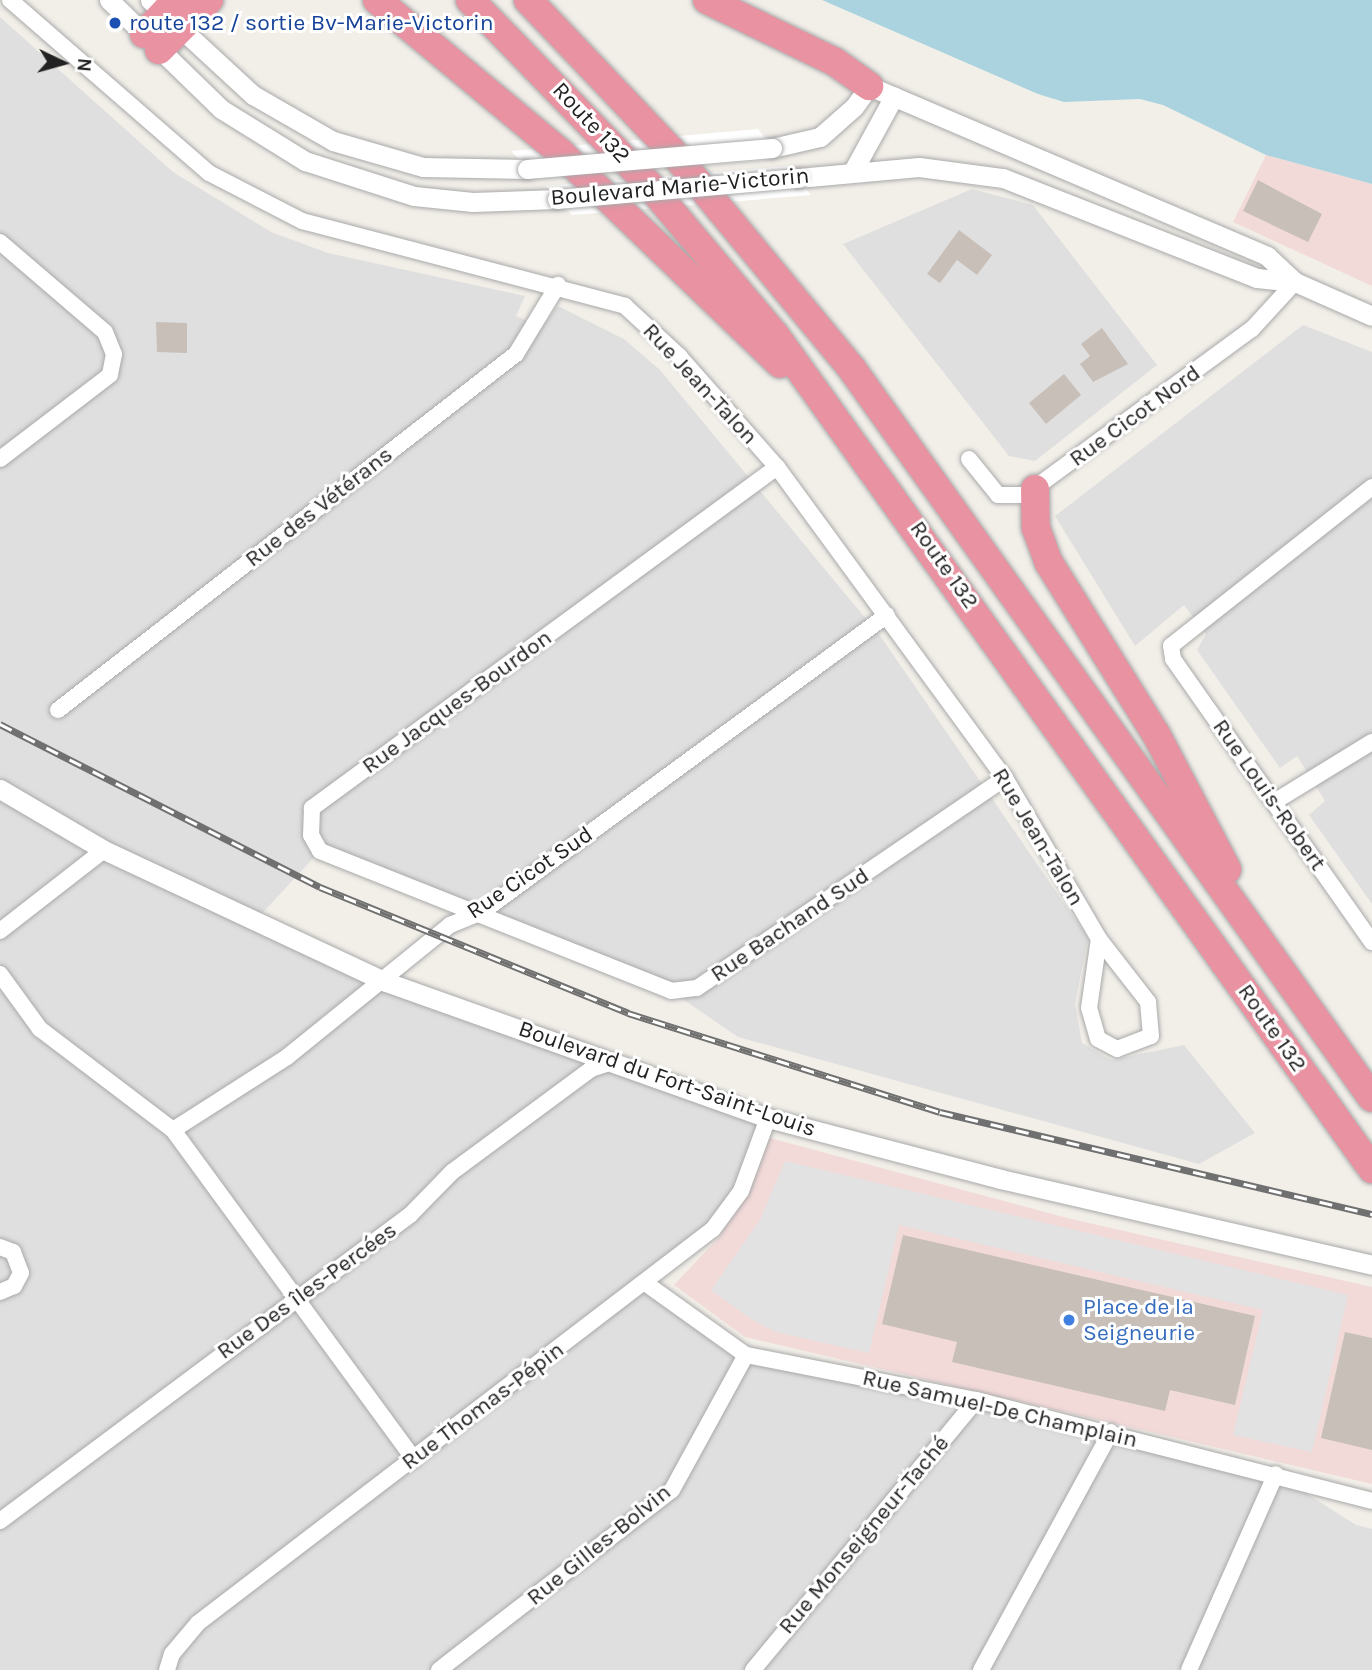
<!DOCTYPE html>
<html>
<head>
<meta charset="utf-8">
<style>
	body { margin:0 }
	#map { position:relative; width:1372px; height:1670px; overflow:hidden; background:#f2efe9; font-family:Karla,sans-serif }
	div>[style] { position:absolute }
	.residential>* { inset:0; background:#e0dfdf }
	.commercial>* { inset:0; background:#f2dad9 }
	.parking>* { inset:0; background:#e2e2e2 }
	.water>* { inset:0; background:#aad3df }
	.pier>* { inset:0; background:#fff }
	.building>* { inset:0; background:#c7bfb8 }
	.roads { filter:drop-shadow(0 0 2px #a9a9a9) drop-shadow(0 0 2px #a9a9a9) }
	.minor>* { height:16px; margin:-8px; padding:0 8px; transform-origin:8px; border-radius:8px; background:#fff }
	.tertiary>* { height:19px; margin:-9.5px; padding:0 9.5px; transform-origin:9.5px; border-radius:9.5px; background:#fff }
	.motorway>* { height:28px; margin:-14px; padding:0 14px; transform-origin:14px; border-radius:14px; background:#e892a2 }
	.rail>* { height:7px; margin-top:-3.5px; transform-origin:0; background:repeating-linear-gradient(90deg,#fff 0 13px,#707070 0 26px); box-sizing:border-box; border-block:2px solid #707070 }
	.bridges { filter:drop-shadow(0 0 2px #a9a9a9) drop-shadow(0 0 2px #a9a9a9) }
	.tertiary-bridge>* { height:19px; margin:-9.5px; padding:0 9.5px; transform-origin:9.5px; border-radius:9.5px; background:#fff }
	.dots>* { width:19px; height:19px; translate:-50% -50%; box-sizing:border-box; border:4px solid #fff; border-radius:50% }
	span { translate:-50% -50%; white-space:nowrap; text-align:center; line-height:1.15; -webkit-text-stroke:6px #fff; paint-order:stroke }
	.transit-label { font-size:23px; color:#164399 }
	.left { translate:0 -50%; text-align:left }
	.street-label { font-size:23px; color:#222 }
	.shop-label { font-size:23px; color:#366cbe }
	.north { position:absolute; left:28px; top:28px; width:70px; height:70px; -webkit-text-stroke:5px #fff; paint-order:stroke; rotate:95deg; font-size:19px; font-weight:700; line-height:28px; text-align:center; color:#222 }
	.north::after { content:''; display:block; margin:auto; width:24px; height:32px; background:#222; clip-path:polygon(50% 0,100% 100%,50% 72%,0 100%) }
</style>
</head>
<body>
<div id="map">
	<div class="residential">
		<i style="clip-path:polygon(0 17px,173px 172px,271px 232px,328px 253px,525px 296px,516px 316px,542px 327px,558px 306px,624px 339px,660px 370px,881px 637px,1088px 938px,1075px 1004px,1082px 1043px,1111px 1060px,1184px 1045px,1255px 1133px,1199px 1164px,738px 1037px,671px 991px,320px 851px,253px 923px,768px 1118px,741px 1191px,713px 1229px,645px 1282px,746px 1355px,1276px 1474px,1356px 1525px,1372px 1529px,1372px 1670px,0 1670px)"></i>
		<i style="clip-path:polygon(972px 189px,1033px 205px,1157px 365px,1035px 461px,1009px 456px,843px 244px)"></i>
		<i style="clip-path:polygon(1303px 325px,1372px 352px,1372px 904px,1309px 815px,1325px 801px,1297px 756px,1280px 768px,1197px 650px,1206px 634px,1184px 605px,1135px 646px,1055px 516px)"></i>
	</div>
	<div class="commercial">
		<i style="clip-path:polygon(1266px 155px,1372px 184px,1372px 286px,1233px 222px)"></i>
		<i style="clip-path:polygon(770px 1138px,1071px 1219px,1372px 1287px,1372px 1484px,745px 1337px,674px 1285px,719px 1237px,749px 1191px)"></i>
	</div>
	<div class="parking">
		<i style="clip-path:polygon(785px 1161px,1348px 1295px,1312px 1452px,1233px 1435px,1263px 1310px,899px 1225px,869px 1353px,776px 1332px,751px 1319px,711px 1290px,760px 1220px)"></i>
	</div>
	<div class="water">
		<i style="clip-path:polygon(822px 0,1372px 0,1372px 184px,1266px 155px,1163px 105px,1140px 99px,1064px 102px,1038px 94px)"></i>
	</div>
	<div class="pier">
		<i style="clip-path:polygon(758px 129px,781px 159px,537px 179px,511px 151px)"></i>
		<i style="clip-path:polygon(789px 166px,811px 195px,572px 215px,546px 186px)"></i>
	</div>
	<div class="building">
		<i style="clip-path:polygon(1258px 180px,1322px 214px,1308px 242px,1243px 211px)"></i>
		<i style="clip-path:polygon(959px 230px,992px 255px,977px 275px,957px 260px,940px 283px,927px 274px)"></i>
		<i style="clip-path:polygon(156px 322px,187px 323px,187px 353px,157px 352px)"></i>
		<i style="clip-path:polygon(1102px 328px,1128px 364px,1093px 382px,1080px 364px,1090px 356px,1081px 344px)"></i>
		<i style="clip-path:polygon(1064px 374px,1081px 395px,1046px 424px,1029px 403px)"></i>
		<i style="clip-path:polygon(903px 1235px,1255px 1316px,1235px 1405px,1170px 1390px,1165px 1411px,952px 1362px,957px 1342px,882px 1324px)"></i>
		<i style="clip-path:polygon(1345px 1332px,1372px 1338px,1372px 1450px,1321px 1438px)"></i>
	</div>
	<div class="roads">
		<div class="minor">
			<i style="left:10px;top:0;width:264px;rotate:41deg"></i>
			<i style="left:209px;top:173px;width:105px;rotate:27.3deg"></i>
			<i style="left:302px;top:221px;width:334px;rotate:14.7deg"></i>
			<i style="left:625px;top:306px;width:74px;rotate:42.8deg"></i>
			<i style="left:679px;top:356px;width:148px;rotate:48.6deg"></i>
			<i style="left:777px;top:467px;width:386px;rotate:53.8deg"></i>
			<i style="left:1005px;top:778px;width:186px;rotate:59.7deg"></i>
			<i style="left:1099px;top:939px;width:80px;rotate:52.1deg"></i>
			<i style="left:1148px;top:1002px;width:34px;rotate:85deg"></i>
			<i style="left:1151px;top:1036px;width:36px;rotate:159deg"></i>
			<i style="left:1117px;top:1049px;width:21px;rotate:-152deg"></i>
			<i style="left:1098px;top:1039px;width:32px;rotate:-106deg"></i>
			<i style="left:1089px;top:1008px;width:70px;rotate:-81.8deg"></i>
			<i style="left:0;top:242px;width:138px;rotate:40.6deg"></i>
			<i style="left:105px;top:332px;width:24px;rotate:68deg"></i>
			<i style="left:114px;top:354px;width:21px;rotate:101deg"></i>
			<i style="left:110px;top:375px;width:138px;rotate:142.6deg"></i>
			<i style="left:969px;top:459px;width:46px;rotate:51.1deg"></i>
			<i style="left:998px;top:495px;width:27px"></i>
			<i style="left:1025px;top:495px;width:281px;rotate:-36.2deg"></i>
			<i style="left:1252px;top:329px;width:64px;rotate:-47.5deg"></i>
			<i style="left:777px;top:467px;width:577px;rotate:143.75deg"></i>
			<i style="left:312px;top:808px;width:27px;rotate:92deg"></i>
			<i style="left:311px;top:835px;width:18px;rotate:61deg"></i>
			<i style="left:320px;top:851px;width:378px;rotate:21.7deg"></i>
			<i style="left:671px;top:991px;width:26px;rotate:-7deg"></i>
			<i style="left:697px;top:988px;width:373px;rotate:-34.3deg"></i>
			<i style="left:1372px;top:487px;width:256px;rotate:141.7deg"></i>
			<i style="left:1171px;top:646px;width:13px;rotate:81deg"></i>
			<i style="left:1173px;top:659px;width:346px;rotate:54.9deg"></i>
			<i style="left:58px;top:710px;width:580px;rotate:-37.86deg"></i>
			<i style="left:516px;top:354px;width:81px;rotate:-58.7deg"></i>
			<i style="left:1274px;top:802px;width:115px;rotate:-31.5deg"></i>
			<i style="left:0;top:931px;width:132px;rotate:-37.9deg"></i>
			<i style="left:0;top:974px;width:68px;rotate:54deg"></i>
			<i style="left:40px;top:1029px;width:167px;rotate:37.2deg"></i>
			<i style="left:173px;top:1130px;width:408px;rotate:53.8deg"></i>
			<i style="left:173px;top:1130px;width:135px;rotate:-32.6deg"></i>
			<i style="left:287px;top:1057px;width:210px;rotate:-39deg"></i>
			<i style="left:450px;top:925px;width:35px;rotate:-22deg"></i>
			<i style="left:482px;top:912px;width:502px;rotate:-36.25deg"></i>
			<i style="left:0;top:1247px;width:14px;rotate:21deg"></i>
			<i style="left:13px;top:1252px;width:22px;rotate:69deg"></i>
			<i style="left:21px;top:1273px;width:15px;rotate:118deg"></i>
			<i style="left:14px;top:1286px;width:15px;rotate:157deg"></i>
			<i style="left:645px;top:1283px;width:124px;rotate:35.5deg"></i>
			<i style="left:746px;top:1355px;width:234px;rotate:11.1deg"></i>
			<i style="left:976px;top:1400px;width:409px;rotate:14.3deg"></i>
			<i style="left:0;top:1521px;width:512px;rotate:-36.74deg"></i>
			<i style="left:410px;top:1215px;width:60px;rotate:-45.7deg"></i>
			<i style="left:452px;top:1172px;width:173px;rotate:-36.5deg"></i>
			<i style="left:591px;top:1069px;width:23px;rotate:-18deg"></i>
			<i style="left:167px;top:1670px;width:17px;rotate:-73deg"></i>
			<i style="left:172px;top:1654px;width:40px;rotate:-50deg"></i>
			<i style="left:198px;top:1623px;width:648px;rotate:-37.42deg"></i>
			<i style="left:713px;top:1229px;width:47px;rotate:-53.6deg"></i>
			<i style="left:741px;top:1191px;width:78px;rotate:-69.7deg"></i>
			<i style="left:439px;top:1670px;width:294px;rotate:-37.7deg"></i>
			<i style="left:672px;top:1490px;width:154px;rotate:-61.3deg"></i>
			<i style="left:753px;top:1670px;width:350px;rotate:-50.4deg"></i>
			<i style="left:981px;top:1670px;width:271px;rotate:-61.4deg"></i>
			<i style="left:1189px;top:1670px;width:214px;rotate:-66.1deg"></i>
		</div>
		<div class="tertiary">
			<i style="left:109px;top:0;width:156px;rotate:44.2deg"></i>
			<i style="left:221px;top:109px;width:99px;rotate:31.8deg"></i>
			<i style="left:305px;top:161px;width:114px;rotate:17.8deg"></i>
			<i style="left:414px;top:196px;width:59px;rotate:5.8deg"></i>
			<i style="left:473px;top:202px;width:84px;rotate:-2deg"></i>
			<i style="left:150px;top:0;width:140px;rotate:42.7deg"></i>
			<i style="left:253px;top:95px;width:92px;rotate:29.9deg"></i>
			<i style="left:333px;top:141px;width:94px;rotate:16.1deg"></i>
			<i style="left:423px;top:167px;width:104px;rotate:1.1deg"></i>
			<i style="left:772px;top:148px;width:49px;rotate:-12.9deg"></i>
			<i style="left:820px;top:137px;width:45px;rotate:-41.4deg"></i>
			<i style="left:854px;top:107px;width:26px;rotate:-54deg"></i>
			<i style="left:869px;top:86px;width:433px;rotate:23.1deg"></i>
			<i style="left:1267px;top:256px;width:38px;rotate:43deg"></i>
			<i style="left:853px;top:171px;width:85px;rotate:-61.3deg"></i>
			<i style="left:798px;top:178px;width:121px;rotate:-5.2deg"></i>
			<i style="left:919px;top:167px;width:85px;rotate:7.5deg"></i>
			<i style="left:1003px;top:178px;width:273px;rotate:21.5deg"></i>
			<i style="left:1257px;top:278px;width:38px;rotate:6deg"></i>
			<i style="left:1295px;top:282px;width:84px;rotate:23.8deg"></i>
			<i style="left:0;top:789px;width:121px;rotate:30.4deg"></i>
			<i style="left:104px;top:850px;width:311px;rotate:25.1deg"></i>
			<i style="left:386px;top:982px;width:405px;rotate:19.6deg"></i>
			<i style="left:768px;top:1118px;width:240px;rotate:14.7deg"></i>
			<i style="left:1000px;top:1179px;width:382px;rotate:13deg"></i>
		</div>
		<div class="motorway">
			<i style="left:377px;top:0;width:239px;rotate:39.7deg"></i>
			<i style="left:561px;top:153px;width:304px;rotate:43.9deg"></i>
			<i style="left:470px;top:0;width:257px;rotate:45.9deg"></i>
			<i style="left:649px;top:185px;width:196px;rotate:50deg"></i>
			<i style="left:775px;top:335px;width:1026px;rotate:54.4deg"></i>
			<i style="left:528px;top:0;width:207px;rotate:46.4deg"></i>
			<i style="left:671px;top:150px;width:284px;rotate:50.4deg"></i>
			<i style="left:852px;top:369px;width:895px;rotate:54.5deg"></i>
			<i style="left:707px;top:0;width:142px;rotate:25.8deg"></i>
			<i style="left:835px;top:62px;width:42px;rotate:35.2deg"></i>
			<i style="left:144px;top:34px;width:47px;rotate:-46.7deg"></i>
			<i style="left:159px;top:50px;width:71px;rotate:-45deg"></i>
			<i style="left:1035px;top:489px;width:39px;rotate:89deg"></i>
			<i style="left:1036px;top:528px;width:37px;rotate:70deg"></i>
			<i style="left:1049px;top:563px;width:202px;rotate:58deg"></i>
			<i style="left:1156px;top:734px;width:153px;rotate:62.3deg"></i>
		</div>
	</div>
	<div class="rail">
		<i style="left:0;top:724px;width:359px;rotate:27deg"></i>
		<i style="left:320px;top:887px;width:333px;rotate:22.2deg"></i>
		<i style="left:628px;top:1013px;width:327px;rotate:17.6deg"></i>
		<i style="left:940px;top:1112px;width:444px;rotate:13.3deg"></i>
	</div>
	<div class="bridges">
		<div class="tertiary-bridge">
			<i style="left:527px;top:169px;width:246px;rotate:-4.9deg"></i>
			<i style="left:557px;top:199px;width:242px;rotate:-5deg"></i>
		</div>
	</div>
	<div class="dots">
		<i style="left:115px;top:23px;background:#1a4fb4"></i>
		<i style="left:1069px;top:1320px;background:#3f7fe0"></i>
	</div>
	<div class="transit-label">
		<span class="left" style="left:129px;top:23px">route 132 / sortie Bv-Marie-Victorin</span>
	</div>
	<div class="street-label">
		<span style="left:591px;top:123px;rotate:47deg">Route 132</span>
		<span style="left:680px;top:187px;rotate:-5deg">Boulevard Marie-Victorin</span>
		<span style="left:700px;top:384px;rotate:47deg">Rue Jean-Talon</span>
		<span style="left:1135px;top:416px;rotate:-36deg">Rue Cicot Nord</span>
		<span style="left:319px;top:507px;rotate:-38deg">Rue des Vétérans</span>
		<span style="left:944px;top:565px;rotate:55deg">Route 132</span>
		<span style="left:457px;top:702px;rotate:-36deg">Rue Jacques-Bourdon</span>
		<span style="left:1269px;top:795px;rotate:55deg">Rue Louis-Robert</span>
		<span style="left:1038px;top:837px;rotate:59deg">Rue Jean-Talon</span>
		<span style="left:530px;top:873px;rotate:-34deg">Rue Cicot Sud</span>
		<span style="left:790px;top:925px;rotate:-34deg">Rue Bachand Sud</span>
		<span style="left:1272px;top:1028px;rotate:55deg">Route 132</span>
		<span style="left:667px;top:1079px;rotate:19deg">Boulevard du Fort-Saint-Louis</span>
		<span style="left:307px;top:1291px;rotate:-36deg">Rue Des îles-Percées</span>
		<span style="left:483px;top:1406px;rotate:-37deg">Rue Thomas-Pépin</span>
		<span style="left:1000px;top:1409px;rotate:13deg">Rue Samuel-De Champlain</span>
		<span style="left:864px;top:1535px;rotate:-50deg">Rue Monseigneur-Taché</span>
		<span style="left:599px;top:1545px;rotate:-39deg">Rue Gilles-Bolvin</span>
	</div>
	<div class="shop-label">
		<span class="left" style="left:1083px;top:1320px">Place de la<br>Seigneurie</span>
	</div>
	<div class="north">N</div>
</div>
</body>
</html>
